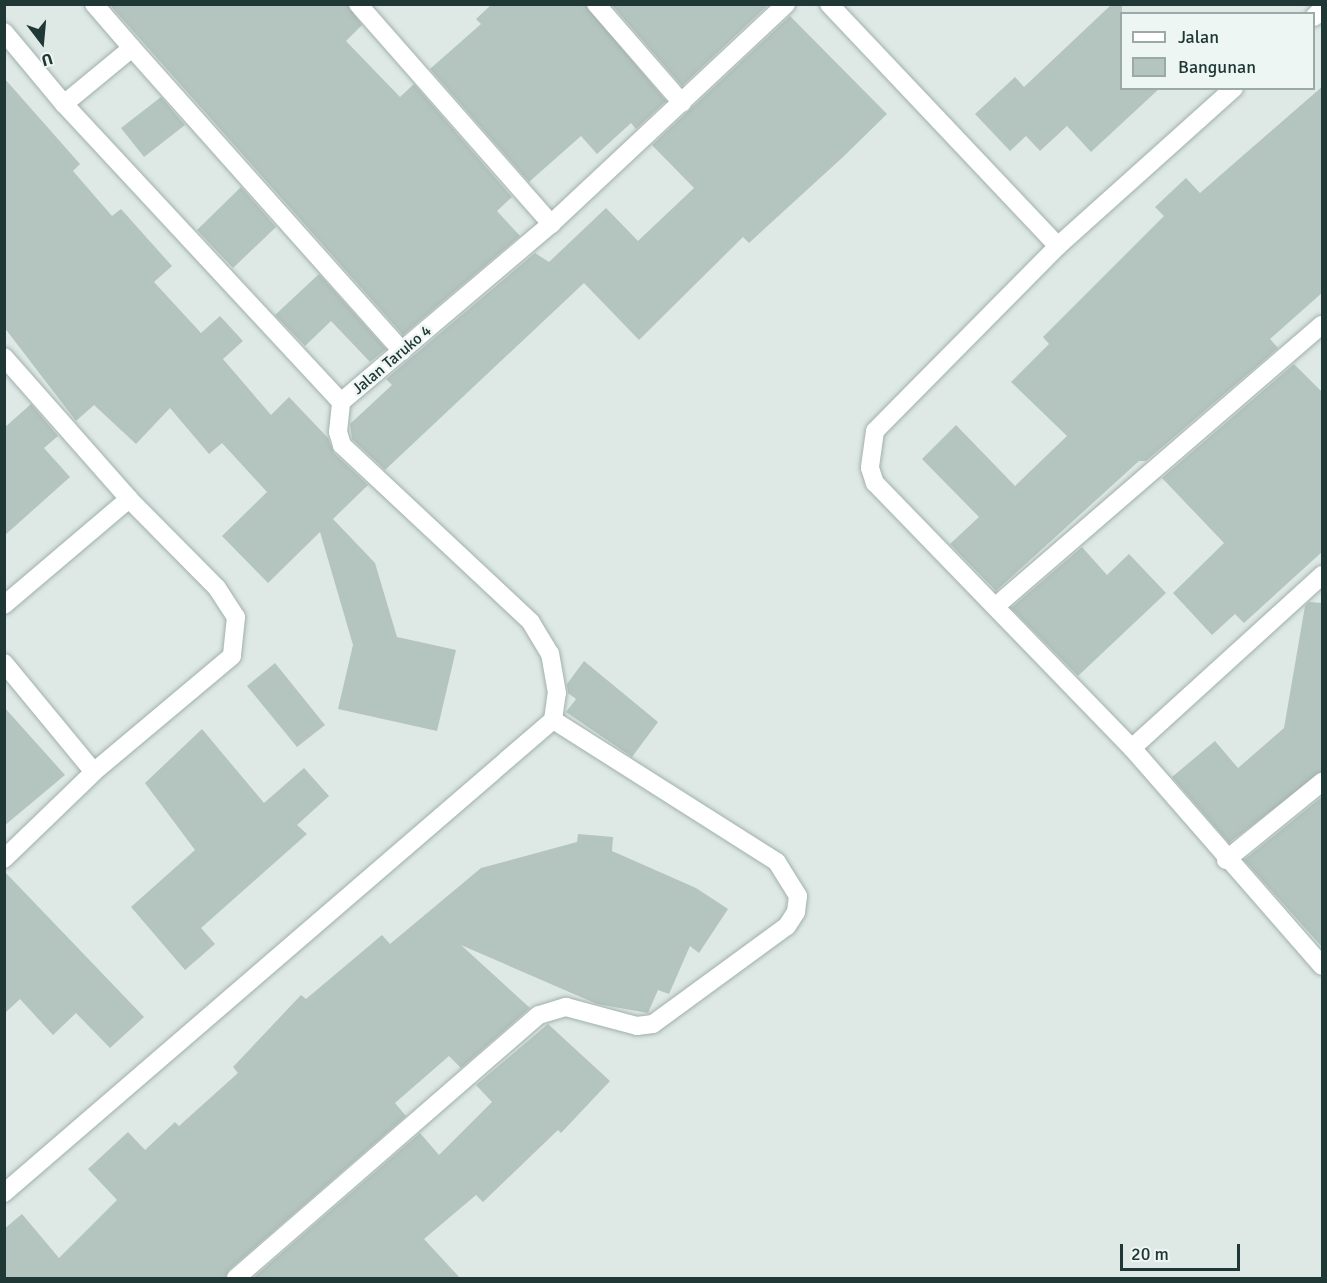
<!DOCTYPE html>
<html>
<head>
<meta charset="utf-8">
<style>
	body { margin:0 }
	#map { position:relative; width:1327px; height:1283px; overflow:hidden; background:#dee9e6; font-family:Signika,sans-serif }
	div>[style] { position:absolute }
	.building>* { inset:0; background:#b4c4bf }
	.roads { filter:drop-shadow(0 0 2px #a1b0ad) drop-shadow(0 0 2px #a1b0ad) }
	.minor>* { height:18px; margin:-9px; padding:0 9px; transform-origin:9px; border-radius:9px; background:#fff }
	span { translate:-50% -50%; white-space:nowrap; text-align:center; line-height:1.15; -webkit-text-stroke:5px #eef6f3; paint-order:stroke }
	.street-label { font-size:16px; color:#203835 }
	.frame { position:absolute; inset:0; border:6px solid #203835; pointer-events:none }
	.legend { position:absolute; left:1120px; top:12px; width:195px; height:78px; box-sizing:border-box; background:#eef6f3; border:2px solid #9caaa7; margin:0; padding:8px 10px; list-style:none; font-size:18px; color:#203835 }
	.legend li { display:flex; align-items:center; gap:12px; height:30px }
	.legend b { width:30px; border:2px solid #9caaa7 }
	.north { position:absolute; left:12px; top:12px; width:60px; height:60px; -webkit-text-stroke:4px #eef6f3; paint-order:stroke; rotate:164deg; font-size:16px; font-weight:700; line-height:24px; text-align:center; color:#203835 }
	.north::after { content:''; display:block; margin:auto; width:21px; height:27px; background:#203835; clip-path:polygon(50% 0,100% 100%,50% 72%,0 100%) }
	.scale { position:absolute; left:1120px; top:1244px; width:120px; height:27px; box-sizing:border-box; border:3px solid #203835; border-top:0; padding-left:8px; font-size:18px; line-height:21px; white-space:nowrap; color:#203835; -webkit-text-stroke:4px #eef6f3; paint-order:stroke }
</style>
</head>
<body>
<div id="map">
	<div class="building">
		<i style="clip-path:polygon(109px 4px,347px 4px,362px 25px,346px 41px,400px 97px,414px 84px,512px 197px,497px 211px,520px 236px,403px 335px)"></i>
		<i style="clip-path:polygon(492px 4px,585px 4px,666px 101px,636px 129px,631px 123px,597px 154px,581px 136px,529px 182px,430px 69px,481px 24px,476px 19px)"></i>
		<i style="clip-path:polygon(611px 4px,769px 4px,682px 86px)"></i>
		<i style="clip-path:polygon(1112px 4px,1122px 4px,1122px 88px,1160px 88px,1091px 152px,1067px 126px,1040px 151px,1026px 136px,1010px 151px,975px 114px,1015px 77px,1024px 87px)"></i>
		<i style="clip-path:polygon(790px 16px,887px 114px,843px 157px,749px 243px,743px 237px,639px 340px,584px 283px,385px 470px,352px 439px,350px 424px,392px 385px,386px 379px,535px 253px,549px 262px,606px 208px,638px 241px,694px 188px,652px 145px)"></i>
		<i style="clip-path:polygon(4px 78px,80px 164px,73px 171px,112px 216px,121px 209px,172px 266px,154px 282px,201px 333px,220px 316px,243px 341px,223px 359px,271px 415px,289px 397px,328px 438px,334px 453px,368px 485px,333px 519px,375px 563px,397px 637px,456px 650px,437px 731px,338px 709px,353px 645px,320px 532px,268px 583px,222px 536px,267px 492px,222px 443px,209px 454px,170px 408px,136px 444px,94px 405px,76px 421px,4px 327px)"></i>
		<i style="clip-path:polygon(1323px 86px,1323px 292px,1270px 339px,1278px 348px,1146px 461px,1139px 461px,996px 591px,950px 544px,979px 517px,922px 459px,956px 425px,1015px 486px,1067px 436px,1011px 382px,1049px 344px,1043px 337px,1164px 216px,1155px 207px,1186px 178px,1200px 193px)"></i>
		<i style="clip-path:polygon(161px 97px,185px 125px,144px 157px,121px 128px)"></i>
		<i style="clip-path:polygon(241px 187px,276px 227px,233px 268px,197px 230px)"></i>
		<i style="clip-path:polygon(319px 274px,386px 349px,370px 362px,331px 321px,305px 346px,275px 315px)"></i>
		<i style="clip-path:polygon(1294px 364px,1323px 393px,1323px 551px,1244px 623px,1235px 614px,1212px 635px,1173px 593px,1224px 543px,1162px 478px)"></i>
		<i style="clip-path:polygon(31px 404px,58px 436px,44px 448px,70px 477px,4px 536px,4px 428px)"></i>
		<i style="clip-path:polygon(1082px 547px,1107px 575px,1129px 554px,1166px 593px,1078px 676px,1011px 608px)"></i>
		<i style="clip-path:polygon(1309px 602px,1323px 603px,1323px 771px,1229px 843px,1172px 777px,1215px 741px,1238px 768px,1284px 728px,1305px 606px)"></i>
		<i style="clip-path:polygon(584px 661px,658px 722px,632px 757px,566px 712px,576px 699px,568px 693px,567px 684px)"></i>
		<i style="clip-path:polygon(275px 663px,325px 725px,297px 747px,247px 686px)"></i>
		<i style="clip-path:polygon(4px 707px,65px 775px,4px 826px)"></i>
		<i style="clip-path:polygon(202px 729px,264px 803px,304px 768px,329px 796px,297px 825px,307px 834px,201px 928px,215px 944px,185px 970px,131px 907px,195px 850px,145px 783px)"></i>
		<i style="clip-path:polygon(1323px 796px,1323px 948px,1244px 860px)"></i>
		<i style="clip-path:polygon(578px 834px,613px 837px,612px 851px,696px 888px,728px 909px,699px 953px,690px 946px,669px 994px,658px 990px,648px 1013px,597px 1004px,461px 945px,530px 1008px,461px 1068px,449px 1056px,395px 1103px,406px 1116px,229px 1270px,225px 1278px,4px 1278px,4px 1229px,22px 1214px,59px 1258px,117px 1200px,88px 1169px,128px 1132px,145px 1150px,175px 1122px,179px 1126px,238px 1073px,233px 1067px,301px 995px,306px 999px,382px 935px,390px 944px,481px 868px,577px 842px)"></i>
		<i style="clip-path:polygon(4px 871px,144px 1017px,110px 1048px,76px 1013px,53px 1035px,20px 999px,4px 1014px)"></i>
		<i style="clip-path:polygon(548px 1024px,610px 1081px,561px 1133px,558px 1130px,483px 1202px,476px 1195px,424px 1239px,460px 1278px,253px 1278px,420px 1133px,439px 1155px,492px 1102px,476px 1085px)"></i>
	</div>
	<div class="roads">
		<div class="minor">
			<i style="left:358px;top:4px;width:293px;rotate:48.7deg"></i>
			<i style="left:596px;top:4px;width:131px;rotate:49deg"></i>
			<i style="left:829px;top:4px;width:333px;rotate:46.6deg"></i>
			<i style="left:1314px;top:17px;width:11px;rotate:-45deg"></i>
			<i style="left:4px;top:32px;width:94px;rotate:50.2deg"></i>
			<i style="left:64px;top:104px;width:407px;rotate:47.1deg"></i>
			<i style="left:341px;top:402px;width:275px;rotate:-40.3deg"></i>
			<i style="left:551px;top:224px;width:322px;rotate:-43.1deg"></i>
			<i style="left:132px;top:48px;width:406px;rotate:48.3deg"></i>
			<i style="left:1234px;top:88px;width:237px;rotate:138.1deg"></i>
			<i style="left:1058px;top:246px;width:260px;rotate:134.7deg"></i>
			<i style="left:875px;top:431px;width:37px;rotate:98deg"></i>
			<i style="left:870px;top:468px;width:16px;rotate:72deg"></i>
			<i style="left:875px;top:483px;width:369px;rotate:45.9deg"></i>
			<i style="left:1132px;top:748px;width:289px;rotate:48.9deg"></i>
			<i style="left:64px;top:104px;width:88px;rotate:-39.5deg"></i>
			<i style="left:132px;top:48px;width:58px;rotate:-130.8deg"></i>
			<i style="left:4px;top:357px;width:189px;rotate:48.6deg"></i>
			<i style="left:129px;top:499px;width:125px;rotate:45.3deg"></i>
			<i style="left:217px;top:588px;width:35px;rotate:57deg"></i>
			<i style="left:236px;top:617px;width:39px;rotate:96deg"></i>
			<i style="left:232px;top:656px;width:180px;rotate:140deg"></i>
			<i style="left:4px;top:605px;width:164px;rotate:-40.3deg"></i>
			<i style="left:996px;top:606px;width:430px;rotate:-40.8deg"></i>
			<i style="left:4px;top:663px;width:141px;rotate:50.5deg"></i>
			<i style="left:94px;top:772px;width:125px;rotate:136deg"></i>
			<i style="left:1132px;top:748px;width:257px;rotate:-42.3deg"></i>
			<i style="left:1226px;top:860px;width:124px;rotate:-39.1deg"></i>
			<i style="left:4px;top:1193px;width:725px;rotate:-40.75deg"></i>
			<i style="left:553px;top:720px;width:27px;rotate:-82deg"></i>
			<i style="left:557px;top:693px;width:40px;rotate:-100deg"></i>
			<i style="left:550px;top:654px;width:37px;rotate:-121deg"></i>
			<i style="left:531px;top:622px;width:259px;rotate:-136.9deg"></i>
			<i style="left:342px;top:445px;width:14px;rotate:-107deg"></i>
			<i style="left:338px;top:432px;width:30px;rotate:-84deg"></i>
			<i style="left:236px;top:1278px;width:401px;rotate:-41deg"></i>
			<i style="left:539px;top:1015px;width:28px;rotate:-17deg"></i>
			<i style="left:566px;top:1007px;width:73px;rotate:15deg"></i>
			<i style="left:637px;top:1026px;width:16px;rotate:-7deg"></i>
			<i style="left:653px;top:1024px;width:166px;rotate:-36.2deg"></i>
			<i style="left:787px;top:926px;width:17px;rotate:-57deg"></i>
			<i style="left:796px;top:912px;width:16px;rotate:-83deg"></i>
			<i style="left:798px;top:896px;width:40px;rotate:-122deg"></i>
			<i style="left:777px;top:862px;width:265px;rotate:-147.6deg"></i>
		</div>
	</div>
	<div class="street-label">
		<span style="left:392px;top:360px;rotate:-40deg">Jalan Taruko 4</span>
	</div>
	<div class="frame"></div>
	<ul class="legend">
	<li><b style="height:8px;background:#fff"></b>Jalan</li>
	<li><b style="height:16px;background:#b4c4bf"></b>Bangunan</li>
	</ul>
	<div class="north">U</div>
	<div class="scale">20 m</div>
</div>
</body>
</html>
